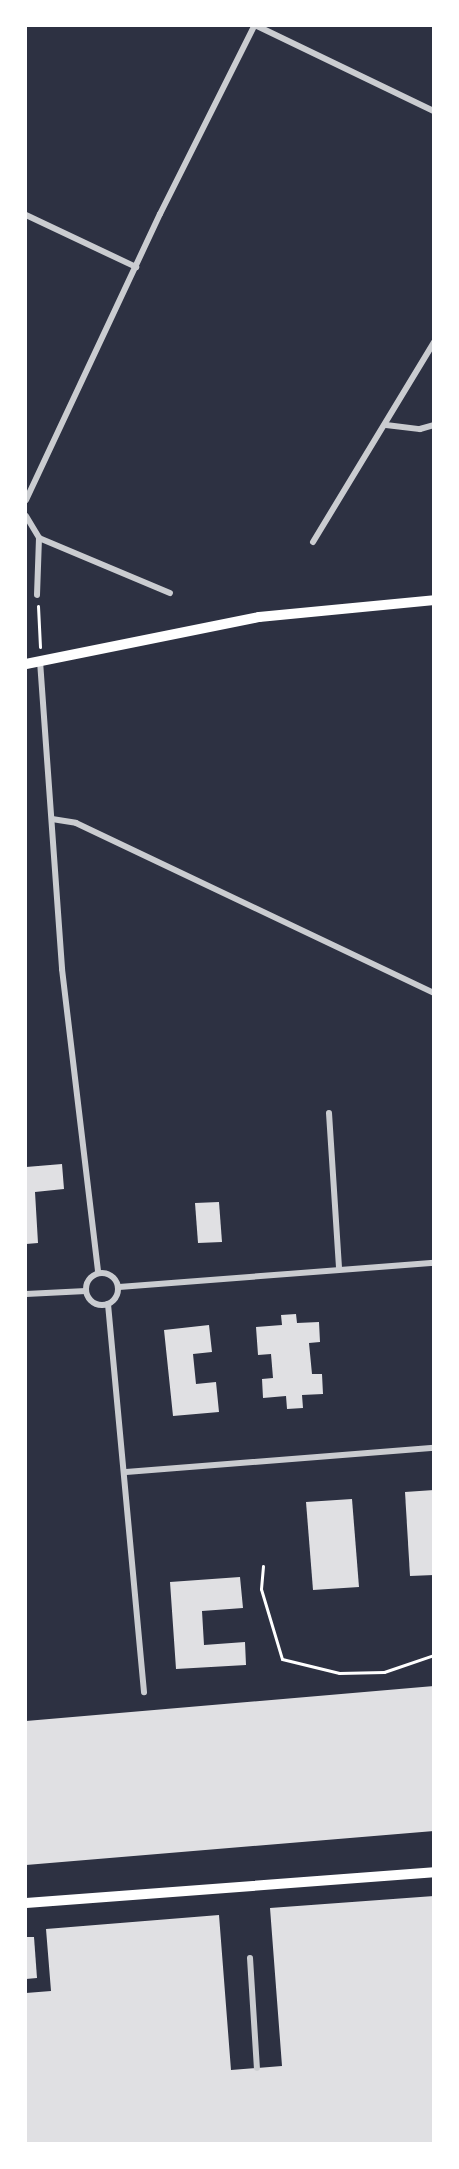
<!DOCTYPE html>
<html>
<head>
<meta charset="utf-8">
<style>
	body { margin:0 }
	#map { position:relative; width:459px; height:2169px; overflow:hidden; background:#2d3142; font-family:Quicksand,sans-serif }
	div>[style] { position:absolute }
	.building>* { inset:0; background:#e0e0e3 }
	.path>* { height:3px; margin:-1.5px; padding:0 1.5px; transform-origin:1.5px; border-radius:1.5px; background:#fff }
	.minor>* { height:6px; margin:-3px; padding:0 3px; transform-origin:3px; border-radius:3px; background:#caccd0 }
	.minor>.ring { margin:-3px; padding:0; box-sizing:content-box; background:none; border:6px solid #caccd0; border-radius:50% }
	.secondary>* { height:10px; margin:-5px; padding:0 5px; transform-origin:5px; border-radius:5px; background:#fff }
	span { translate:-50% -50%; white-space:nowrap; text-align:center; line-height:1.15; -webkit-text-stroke:5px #fff; paint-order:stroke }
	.frame { position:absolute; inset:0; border:27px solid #fff; pointer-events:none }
</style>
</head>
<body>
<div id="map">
	<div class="building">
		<i style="clip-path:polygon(62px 1164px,64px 1189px,35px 1192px,38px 1243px,26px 1244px,26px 1167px)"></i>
		<i style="clip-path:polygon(219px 1202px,222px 1242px,198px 1243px,195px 1203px)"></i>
		<i style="clip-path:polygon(296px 1314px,297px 1323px,319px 1322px,320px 1342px,309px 1343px,312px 1374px,322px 1374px,323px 1394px,302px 1395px,303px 1408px,287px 1409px,286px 1396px,263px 1398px,262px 1379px,273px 1378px,271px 1354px,258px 1355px,256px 1327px,282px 1325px,281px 1315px)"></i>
		<i style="clip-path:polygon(209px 1325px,212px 1352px,193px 1354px,196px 1384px,216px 1382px,219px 1412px,173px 1416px,164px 1330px)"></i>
		<i style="clip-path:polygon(434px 1490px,434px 1575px,410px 1576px,405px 1492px)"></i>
		<i style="clip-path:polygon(352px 1499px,359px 1587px,313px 1590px,306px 1502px)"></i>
		<i style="clip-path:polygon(240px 1577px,243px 1608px,202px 1611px,204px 1645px,245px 1642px,246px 1665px,176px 1669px,170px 1582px)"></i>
		<i style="clip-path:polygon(434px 1686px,434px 1831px,26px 1865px,26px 1721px)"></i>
		<i style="clip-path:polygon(434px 1896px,434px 2144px,26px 2144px,26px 1993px,51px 1991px,46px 1929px,219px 1915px,231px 2070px,282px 2066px,270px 1908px)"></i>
		<i style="clip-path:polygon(26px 1937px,34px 1937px,37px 1978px,26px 1979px)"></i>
	</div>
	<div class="path">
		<i style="left:38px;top:606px;width:41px;rotate:87.2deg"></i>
		<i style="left:263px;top:1566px;width:23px;rotate:95deg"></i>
		<i style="left:261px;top:1589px;width:73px;rotate:73.3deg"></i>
		<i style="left:282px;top:1659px;width:59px;rotate:13.8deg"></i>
		<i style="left:339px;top:1673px;width:45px;rotate:-1.3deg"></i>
		<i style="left:384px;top:1672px;width:53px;rotate:-18.8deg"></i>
	</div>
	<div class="minor">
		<i style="left:257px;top:26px;width:196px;rotate:25.7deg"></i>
		<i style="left:26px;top:215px;width:122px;rotate:25.3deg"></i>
		<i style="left:386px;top:425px;width:34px;rotate:7deg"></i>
		<i style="left:420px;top:429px;width:15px;rotate:-16deg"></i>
		<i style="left:26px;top:500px;width:316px;rotate:-64.9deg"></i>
		<i style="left:160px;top:214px;width:210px;rotate:-63.4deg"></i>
		<i style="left:26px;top:516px;width:26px;rotate:59deg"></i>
		<i style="left:39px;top:538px;width:57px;rotate:92deg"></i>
		<i style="left:39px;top:538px;width:142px;rotate:22.8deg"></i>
		<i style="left:313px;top:542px;width:234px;rotate:-58.8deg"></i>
		<i style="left:40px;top:661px;width:309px;rotate:85.9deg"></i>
		<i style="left:62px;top:969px;width:306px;rotate:83.2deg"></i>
		<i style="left:52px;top:819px;width:24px;rotate:9deg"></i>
		<i style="left:76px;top:823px;width:396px;rotate:25.4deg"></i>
		<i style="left:329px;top:1113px;width:155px;rotate:86.3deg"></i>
		<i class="ring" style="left:86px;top:1273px;width:26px;height:26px"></i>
		<i style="left:119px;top:1287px;width:316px;rotate:-4.4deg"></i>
		<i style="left:26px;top:1294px;width:60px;rotate:-2.9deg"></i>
		<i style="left:108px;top:1304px;width:390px;rotate:84.7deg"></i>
		<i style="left:126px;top:1472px;width:309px;rotate:-4.5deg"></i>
		<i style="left:250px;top:1958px;width:110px;rotate:86.4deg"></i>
	</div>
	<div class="secondary">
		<i style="left:26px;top:664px;width:238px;rotate:-11.4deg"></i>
		<i style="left:259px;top:617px;width:176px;rotate:-5.5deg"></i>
		<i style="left:26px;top:1903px;width:409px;rotate:-4.3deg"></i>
	</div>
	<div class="frame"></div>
</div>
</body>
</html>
